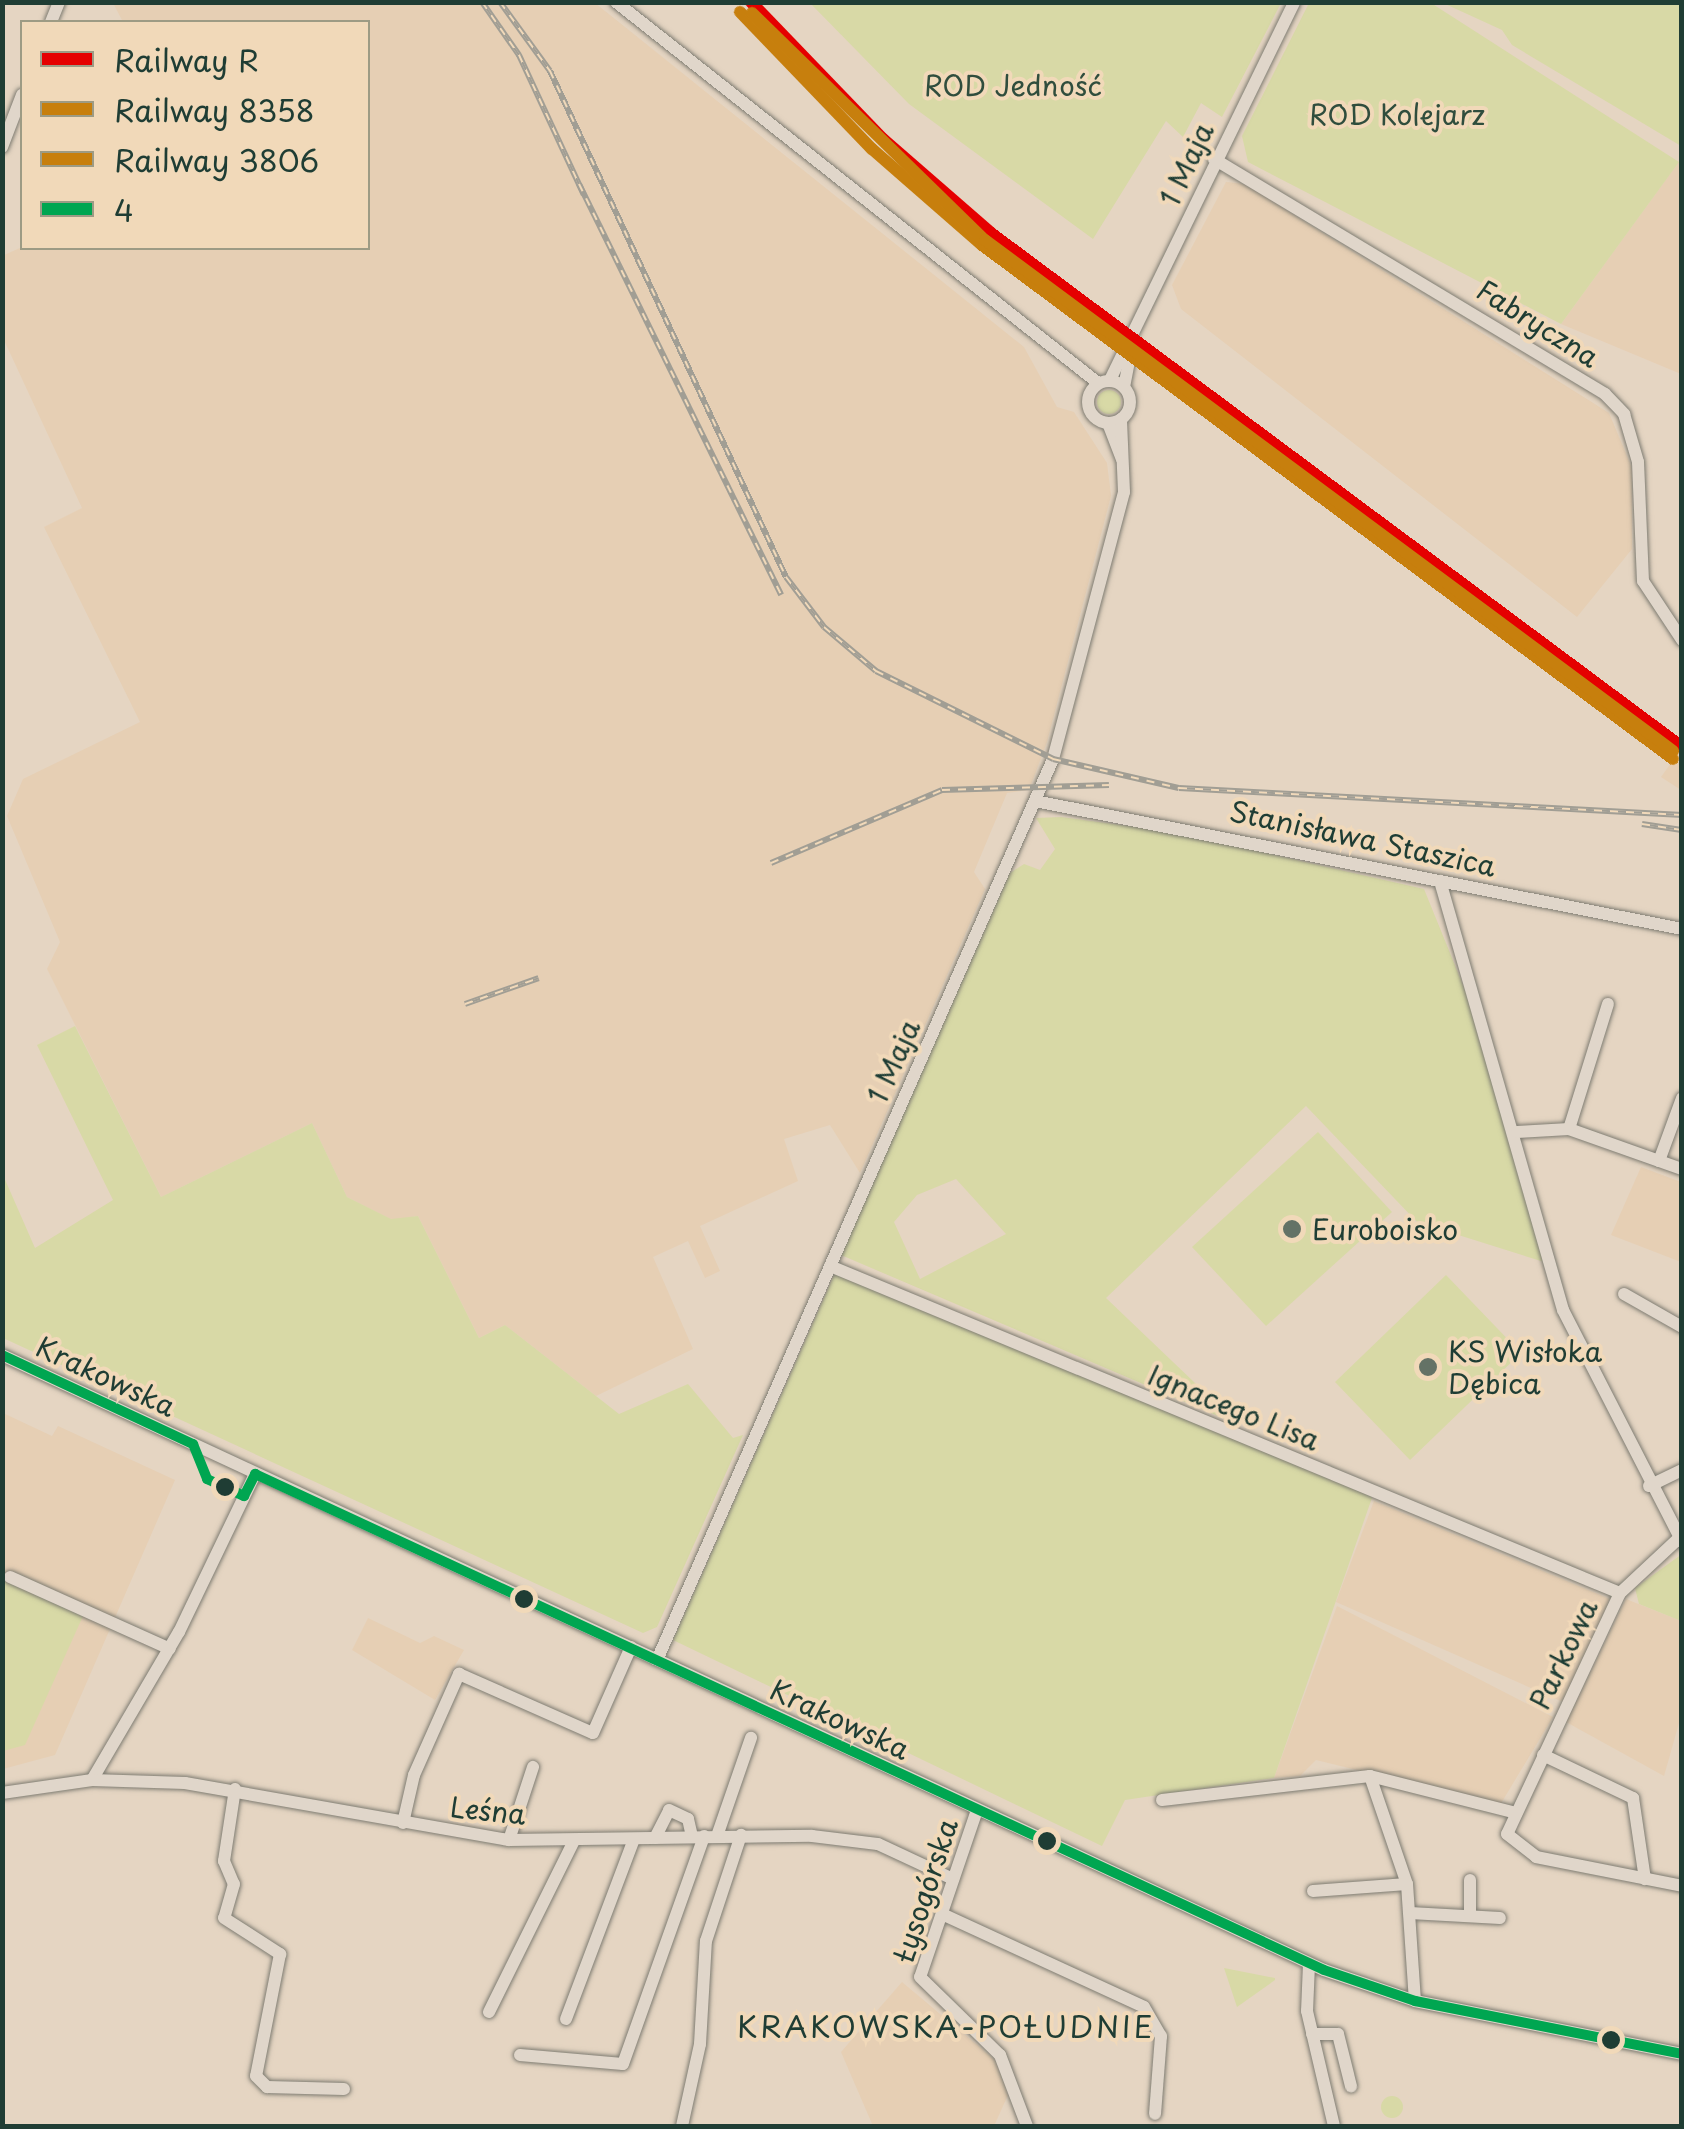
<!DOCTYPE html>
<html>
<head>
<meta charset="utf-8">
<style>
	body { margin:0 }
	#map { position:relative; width:1684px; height:2129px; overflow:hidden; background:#e5d5c2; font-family:"Playpen Sans",sans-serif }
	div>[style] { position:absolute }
	.built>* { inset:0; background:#e6cfb4 }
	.green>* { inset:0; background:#d8d9a6 }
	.round { border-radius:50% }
	.roads { filter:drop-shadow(0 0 2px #7e7c72) drop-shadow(0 0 2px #7e7c72) }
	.minor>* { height:12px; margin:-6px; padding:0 6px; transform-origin:6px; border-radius:6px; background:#e0d6ca }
	.minor>.ring { margin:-6px; padding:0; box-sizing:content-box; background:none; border:12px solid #e0d6ca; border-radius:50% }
	.rail>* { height:6px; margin-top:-3px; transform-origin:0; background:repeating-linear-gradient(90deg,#f1d9b9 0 8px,#a19e94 0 16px); box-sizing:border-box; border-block:2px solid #a19e94 }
	.bus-1>* { height:10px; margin:-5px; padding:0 5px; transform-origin:5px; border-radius:5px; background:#00a651 }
	.rail-1>* { height:12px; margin:-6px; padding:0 6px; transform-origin:6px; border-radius:6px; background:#e50000 }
	.rail-2>* { height:12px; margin:-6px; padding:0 6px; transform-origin:6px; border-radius:6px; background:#c77f0d }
	.rail-3>* { height:12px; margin:-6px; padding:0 6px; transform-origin:6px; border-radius:6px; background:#c77f0d }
	.dots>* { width:28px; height:28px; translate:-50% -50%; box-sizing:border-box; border:5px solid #f1d9b9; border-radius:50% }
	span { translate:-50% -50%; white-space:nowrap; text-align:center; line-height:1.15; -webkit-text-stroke:8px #f1d9b9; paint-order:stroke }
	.park-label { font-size:28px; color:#304d3d }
	.street-label { font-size:28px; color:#1f3d34 }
	.poi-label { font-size:28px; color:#1f3d34 }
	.left { translate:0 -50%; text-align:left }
	.neighbourhood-label { font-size:30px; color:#1f3d34; letter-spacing:2.5px }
	.frame { position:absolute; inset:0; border:5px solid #1f3d34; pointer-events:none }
	.legend { position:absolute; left:20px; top:20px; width:350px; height:230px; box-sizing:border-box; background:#f1d9b9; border:2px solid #9d9b84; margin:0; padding:12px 18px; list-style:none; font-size:30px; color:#1f3d34 }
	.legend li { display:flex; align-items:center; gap:20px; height:50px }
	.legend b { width:50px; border:2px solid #9d9b84 }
</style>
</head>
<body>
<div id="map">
	<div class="built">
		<i style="clip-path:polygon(113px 3px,595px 3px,1024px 347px,1057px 407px,1074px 412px,1107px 463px,1111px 496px,1047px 742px,1029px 790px,1007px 793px,974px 872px,985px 889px,860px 1173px,830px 1125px,784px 1139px,798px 1181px,700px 1226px,720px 1271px,705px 1278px,688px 1241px,653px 1257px,693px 1349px,596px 1396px,505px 1325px,479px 1338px,418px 1216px,392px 1220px,347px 1197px,312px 1123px,161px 1197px,47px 969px,60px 942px,7px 816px,23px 779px,140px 722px,44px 527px,82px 508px,3px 338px,2px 256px,22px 247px,368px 248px,368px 22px,123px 22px)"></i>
		<i style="clip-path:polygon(1681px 159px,1681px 374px,1561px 324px)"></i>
		<i style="clip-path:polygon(1226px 182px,1245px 184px,1609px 413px,1632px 468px,1632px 549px,1577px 617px,1181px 309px,1172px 285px)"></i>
		<i style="clip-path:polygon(1681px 749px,1682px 790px,1681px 790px,1661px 777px)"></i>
		<i style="clip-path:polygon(1641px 1167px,1681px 1182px,1681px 1262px,1611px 1235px)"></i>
		<i style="clip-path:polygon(3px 1413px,52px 1436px,58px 1426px,175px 1480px,55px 1755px,3px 1769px)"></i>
		<i style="clip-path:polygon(1374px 1501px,1610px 1599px,1565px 1703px,1336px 1602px)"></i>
		<i style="clip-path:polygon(1626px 1599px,1681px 1621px,1681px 1716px,1664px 1776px,1566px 1722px)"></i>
		<i style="clip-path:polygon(1337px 1606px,1553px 1717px,1500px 1805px,1316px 1760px,1300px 1776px,1274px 1778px)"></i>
		<i style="clip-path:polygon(368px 1618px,420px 1643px,434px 1636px,464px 1650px,435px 1700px,352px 1650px)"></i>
		<i style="clip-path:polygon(902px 1982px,995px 2060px,1008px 2095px,994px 2126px,873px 2126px,841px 2052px)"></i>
	</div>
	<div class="green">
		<i style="clip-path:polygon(810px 3px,1281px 3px,1222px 117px,1201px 103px,1183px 137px,1166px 121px,1093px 239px,909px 104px)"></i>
		<i style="clip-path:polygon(1309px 3px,1431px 3px,1679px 162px,1561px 324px,1248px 162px,1242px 136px)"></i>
		<i style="clip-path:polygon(1443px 3px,1681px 3px,1681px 146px,1512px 45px,1502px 30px)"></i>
		<i class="round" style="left:1097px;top:390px;width:24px;height:24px"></i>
		<i style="clip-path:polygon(evenodd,1061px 817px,1174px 832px,1424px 889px,1487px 1044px,1544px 1262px,1417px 1222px,1306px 1106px,1106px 1298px,1239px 1425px,841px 1255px,1010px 873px,1024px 864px,1040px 870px,1055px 849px,1036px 818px,1061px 817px,956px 1179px,1006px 1234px,920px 1279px,894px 1222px,917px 1195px,956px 1179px)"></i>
		<i style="clip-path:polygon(75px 1026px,161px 1197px,312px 1123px,347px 1197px,391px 1219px,418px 1216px,479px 1338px,505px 1325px,619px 1414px,688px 1384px,733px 1438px,743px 1435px,657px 1627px,643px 1633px,3px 1338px,3px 1175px,35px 1248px,113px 1200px,37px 1045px)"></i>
		<i style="clip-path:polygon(1318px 1132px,1392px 1212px,1266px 1326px,1192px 1247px)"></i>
		<i style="clip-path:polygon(835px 1273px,1373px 1495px,1274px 1778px,1125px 1800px,1102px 1846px,673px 1640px)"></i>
		<i style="clip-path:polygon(1446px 1275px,1521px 1353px,1410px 1460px,1335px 1382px)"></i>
		<i style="clip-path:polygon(1682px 1554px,1682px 1621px,1681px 1621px,1639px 1604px,1635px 1588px)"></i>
		<i style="clip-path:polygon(3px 1580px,83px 1616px,25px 1745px,3px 1751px)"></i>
		<i style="clip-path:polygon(1224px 1968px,1275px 1978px,1275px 1980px,1237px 2007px)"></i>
		<i class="round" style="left:1381px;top:2096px;width:22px;height:22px"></i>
	</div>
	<div class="roads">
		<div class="minor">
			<i style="left:616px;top:2px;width:614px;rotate:38.32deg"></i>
			<i style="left:51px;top:22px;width:22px;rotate:-68deg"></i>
			<i style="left:2px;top:147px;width:56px;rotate:-69deg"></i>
			<i style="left:1214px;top:159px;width:456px;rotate:31deg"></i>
			<i style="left:1605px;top:394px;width:28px;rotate:46deg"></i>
			<i style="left:1624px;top:414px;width:50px;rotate:73.7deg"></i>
			<i style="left:1638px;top:462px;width:119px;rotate:87.6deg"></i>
			<i style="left:1643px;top:581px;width:71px;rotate:56.5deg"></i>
			<i style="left:1110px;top:380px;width:420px;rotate:-64deg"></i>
			<i class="ring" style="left:1088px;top:381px;width:30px;height:30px"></i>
			<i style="left:1124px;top:387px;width:37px;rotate:-79deg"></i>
			<i style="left:1108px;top:423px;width:39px;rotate:69deg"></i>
			<i style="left:1035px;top:801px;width:660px;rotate:11.19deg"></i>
			<i style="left:1440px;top:881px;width:446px;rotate:74deg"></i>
			<i style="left:1563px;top:1310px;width:261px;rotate:62.8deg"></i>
			<i style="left:1569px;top:1129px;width:131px;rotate:-72.7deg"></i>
			<i style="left:1517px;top:1132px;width:52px;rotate:-3.3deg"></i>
			<i style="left:1569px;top:1129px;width:120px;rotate:19.5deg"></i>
			<i style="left:1659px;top:1161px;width:67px;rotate:-69.9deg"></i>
			<i style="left:830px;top:1266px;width:855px;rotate:22.49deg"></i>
			<i style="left:1624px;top:1294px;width:67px;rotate:29.6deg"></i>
			<i style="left:2px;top:1355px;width:1458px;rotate:24.95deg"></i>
			<i style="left:1324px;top:1970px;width:96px;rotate:18.8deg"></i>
			<i style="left:1415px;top:2001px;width:272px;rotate:11.2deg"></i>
			<i style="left:1649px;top:1486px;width:37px;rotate:-26deg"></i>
			<i style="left:1678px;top:1539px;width:79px;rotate:137deg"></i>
			<i style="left:1620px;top:1593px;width:266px;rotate:115.1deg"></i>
			<i style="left:1507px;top:1834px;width:37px;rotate:38deg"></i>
			<i style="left:1536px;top:1857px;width:149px;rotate:11.2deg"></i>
			<i style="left:10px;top:1577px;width:175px;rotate:24.2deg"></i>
			<i style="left:657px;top:1660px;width:984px;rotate:-66.27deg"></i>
			<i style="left:1053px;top:759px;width:276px;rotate:-75.1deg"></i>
			<i style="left:1124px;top:492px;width:73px;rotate:-92.4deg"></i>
			<i style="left:1543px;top:1755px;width:100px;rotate:25.5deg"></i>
			<i style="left:1633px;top:1798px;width:82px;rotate:81.6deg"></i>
			<i style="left:1370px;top:1776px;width:114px;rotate:71.1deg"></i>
			<i style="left:1407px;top:1884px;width:117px;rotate:86.1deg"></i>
			<i style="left:92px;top:1780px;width:172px;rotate:-59.6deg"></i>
			<i style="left:179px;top:1632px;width:175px;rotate:-64.3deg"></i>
			<i style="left:235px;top:1789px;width:73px;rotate:98.7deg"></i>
			<i style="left:224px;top:1861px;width:25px;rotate:67deg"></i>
			<i style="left:234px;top:1884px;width:35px;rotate:106deg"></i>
			<i style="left:224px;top:1918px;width:67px;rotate:32.7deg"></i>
			<i style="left:280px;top:1954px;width:124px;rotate:101.1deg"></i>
			<i style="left:256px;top:2076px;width:16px;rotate:45deg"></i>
			<i style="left:267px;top:2087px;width:77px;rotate:1.5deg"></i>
			<i style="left:2px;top:1793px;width:91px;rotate:-8.2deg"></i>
			<i style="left:92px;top:1780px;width:93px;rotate:1.8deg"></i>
			<i style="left:185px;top:1783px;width:329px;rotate:10deg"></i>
			<i style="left:509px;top:1840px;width:303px;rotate:-0.8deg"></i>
			<i style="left:812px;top:1836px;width:66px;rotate:6.9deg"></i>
			<i style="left:878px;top:1844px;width:83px;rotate:25deg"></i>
			<i style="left:1162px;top:1800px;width:209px;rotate:-6.6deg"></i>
			<i style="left:1370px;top:1776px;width:151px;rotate:14.2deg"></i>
			<i style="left:977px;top:1810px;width:176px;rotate:108.8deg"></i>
			<i style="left:920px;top:1977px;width:112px;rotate:44.3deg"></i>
			<i style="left:1000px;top:2055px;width:76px;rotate:69.2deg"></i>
			<i style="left:403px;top:1823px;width:49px;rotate:-77.1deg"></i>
			<i style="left:414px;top:1775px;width:111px;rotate:-66deg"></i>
			<i style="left:459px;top:1674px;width:146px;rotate:23.8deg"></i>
			<i style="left:593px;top:1733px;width:94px;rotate:-66.2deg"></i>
			<i style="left:717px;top:1836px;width:104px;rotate:-70.9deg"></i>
			<i style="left:655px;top:1838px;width:31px;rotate:-63deg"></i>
			<i style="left:669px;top:1810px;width:21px;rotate:25deg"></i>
			<i style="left:688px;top:1819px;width:18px;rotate:77deg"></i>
			<i style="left:509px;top:1840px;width:77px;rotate:-71.8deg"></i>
			<i style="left:1313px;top:1891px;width:94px;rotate:-4.3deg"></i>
			<i style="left:1410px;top:1913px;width:90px;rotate:3.2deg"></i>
			<i style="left:942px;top:1914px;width:222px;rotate:24.7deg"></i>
			<i style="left:1144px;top:2007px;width:34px;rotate:60deg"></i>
			<i style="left:1161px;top:2036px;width:78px;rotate:94.4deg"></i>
			<i style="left:1470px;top:1915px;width:35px;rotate:-90deg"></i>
			<i style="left:1309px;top:1964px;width:47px;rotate:92.4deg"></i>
			<i style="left:1307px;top:2011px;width:118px;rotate:76.8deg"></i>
			<i style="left:489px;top:2012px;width:191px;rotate:-63.6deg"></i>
			<i style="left:566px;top:2019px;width:192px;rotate:-69.3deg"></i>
			<i style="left:1312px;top:2034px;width:26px"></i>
			<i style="left:1338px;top:2034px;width:54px;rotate:76deg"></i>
			<i style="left:520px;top:2055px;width:103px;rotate:5deg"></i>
			<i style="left:623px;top:2064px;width:242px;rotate:-70.4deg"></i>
			<i style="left:682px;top:2126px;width:84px;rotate:-77.6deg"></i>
			<i style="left:700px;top:2044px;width:103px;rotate:-86.7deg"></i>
			<i style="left:706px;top:1941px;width:112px;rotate:-71.7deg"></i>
		</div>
	</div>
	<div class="rail">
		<i style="left:482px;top:2px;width:65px;rotate:55.1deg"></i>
		<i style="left:519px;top:55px;width:154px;rotate:65.1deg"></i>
		<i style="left:500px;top:2px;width:85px;rotate:54.1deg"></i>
		<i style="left:550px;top:71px;width:558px;rotate:65deg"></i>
		<i style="left:786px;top:577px;width:63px;rotate:52.8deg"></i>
		<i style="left:824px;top:627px;width:68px;rotate:40.2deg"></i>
		<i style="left:876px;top:671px;width:198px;rotate:26.4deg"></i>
		<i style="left:1053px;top:759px;width:129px;rotate:13deg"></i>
		<i style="left:1179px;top:788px;width:504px;rotate:3.07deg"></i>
		<i style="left:579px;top:184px;width:458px;rotate:63.8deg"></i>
		<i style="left:1642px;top:824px;width:40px;rotate:8.5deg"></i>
		<i style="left:771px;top:863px;width:186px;rotate:-23.1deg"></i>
		<i style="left:942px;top:790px;width:167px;rotate:-1.7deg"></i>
		<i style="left:465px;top:1004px;width:78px;rotate:-19.4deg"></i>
	</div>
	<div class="bus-1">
		<i style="left:2px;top:1355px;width:211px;rotate:25deg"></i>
		<i style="left:193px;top:1444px;width:38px;rotate:68deg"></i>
		<i style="left:207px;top:1479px;width:41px;rotate:24.7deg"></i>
		<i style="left:244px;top:1496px;width:25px;rotate:-63deg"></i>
		<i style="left:255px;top:1474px;width:1178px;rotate:24.89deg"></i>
		<i style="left:1324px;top:1970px;width:96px;rotate:18.8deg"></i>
		<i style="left:1415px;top:2001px;width:272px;rotate:11.2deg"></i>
	</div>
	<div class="rail-1">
		<i style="left:751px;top:2px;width:190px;rotate:46.1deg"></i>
		<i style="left:883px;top:139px;width:143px;rotate:41deg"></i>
		<i style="left:991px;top:233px;width:861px;rotate:36.64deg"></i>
	</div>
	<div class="rail-2">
		<i style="left:740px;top:12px;width:190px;rotate:46.1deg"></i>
		<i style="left:872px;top:149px;width:146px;rotate:41.1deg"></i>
		<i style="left:982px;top:245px;width:861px;rotate:36.64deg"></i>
	</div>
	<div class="rail-3">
		<i style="left:752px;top:13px;width:325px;rotate:44.3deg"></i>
		<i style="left:985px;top:240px;width:857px;rotate:36.6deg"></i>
	</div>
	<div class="dots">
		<i style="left:1292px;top:1229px;background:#647266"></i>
		<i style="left:1428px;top:1367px;background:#647266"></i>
		<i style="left:225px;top:1487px;background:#1f3d34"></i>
		<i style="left:524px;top:1599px;background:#1f3d34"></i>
		<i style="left:1047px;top:1841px;background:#1f3d34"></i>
		<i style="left:1611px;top:2040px;background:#1f3d34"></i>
	</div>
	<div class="park-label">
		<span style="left:1013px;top:85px">ROD Jedność</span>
		<span style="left:1397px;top:114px">ROD Kolejarz</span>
	</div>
	<div class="street-label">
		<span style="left:1186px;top:164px;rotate:-65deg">1 Maja</span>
		<span style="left:1538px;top:323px;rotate:32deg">Fabryczna</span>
		<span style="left:1363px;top:838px;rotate:12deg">Stanisława Staszica</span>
		<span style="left:893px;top:1061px;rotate:-66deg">1 Maja</span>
		<span style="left:106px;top:1376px;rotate:25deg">Krakowska</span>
		<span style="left:1234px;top:1407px;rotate:22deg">Ignacego Lisa</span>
		<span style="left:1563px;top:1654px;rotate:-64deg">Parkowa</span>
		<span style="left:840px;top:1719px;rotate:25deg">Krakowska</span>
		<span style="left:488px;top:1810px;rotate:6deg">Leśna</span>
		<span style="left:925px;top:1890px;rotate:-72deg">Łysogórska</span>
	</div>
	<div class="poi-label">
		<span class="left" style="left:1312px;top:1229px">Euroboisko</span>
		<span class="left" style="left:1448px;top:1367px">KS Wisłoka<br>Dębica</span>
	</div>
	<div class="neighbourhood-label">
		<span style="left:946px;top:2026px">KRAKOWSKA-POŁUDNIE</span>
	</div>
	<div class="frame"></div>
	<ul class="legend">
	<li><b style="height:12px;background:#e50000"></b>Railway R</li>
	<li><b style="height:12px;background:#c77f0d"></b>Railway 8358</li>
	<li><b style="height:12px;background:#c77f0d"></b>Railway 3806</li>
	<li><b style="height:12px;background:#00a651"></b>4</li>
	</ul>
</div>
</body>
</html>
